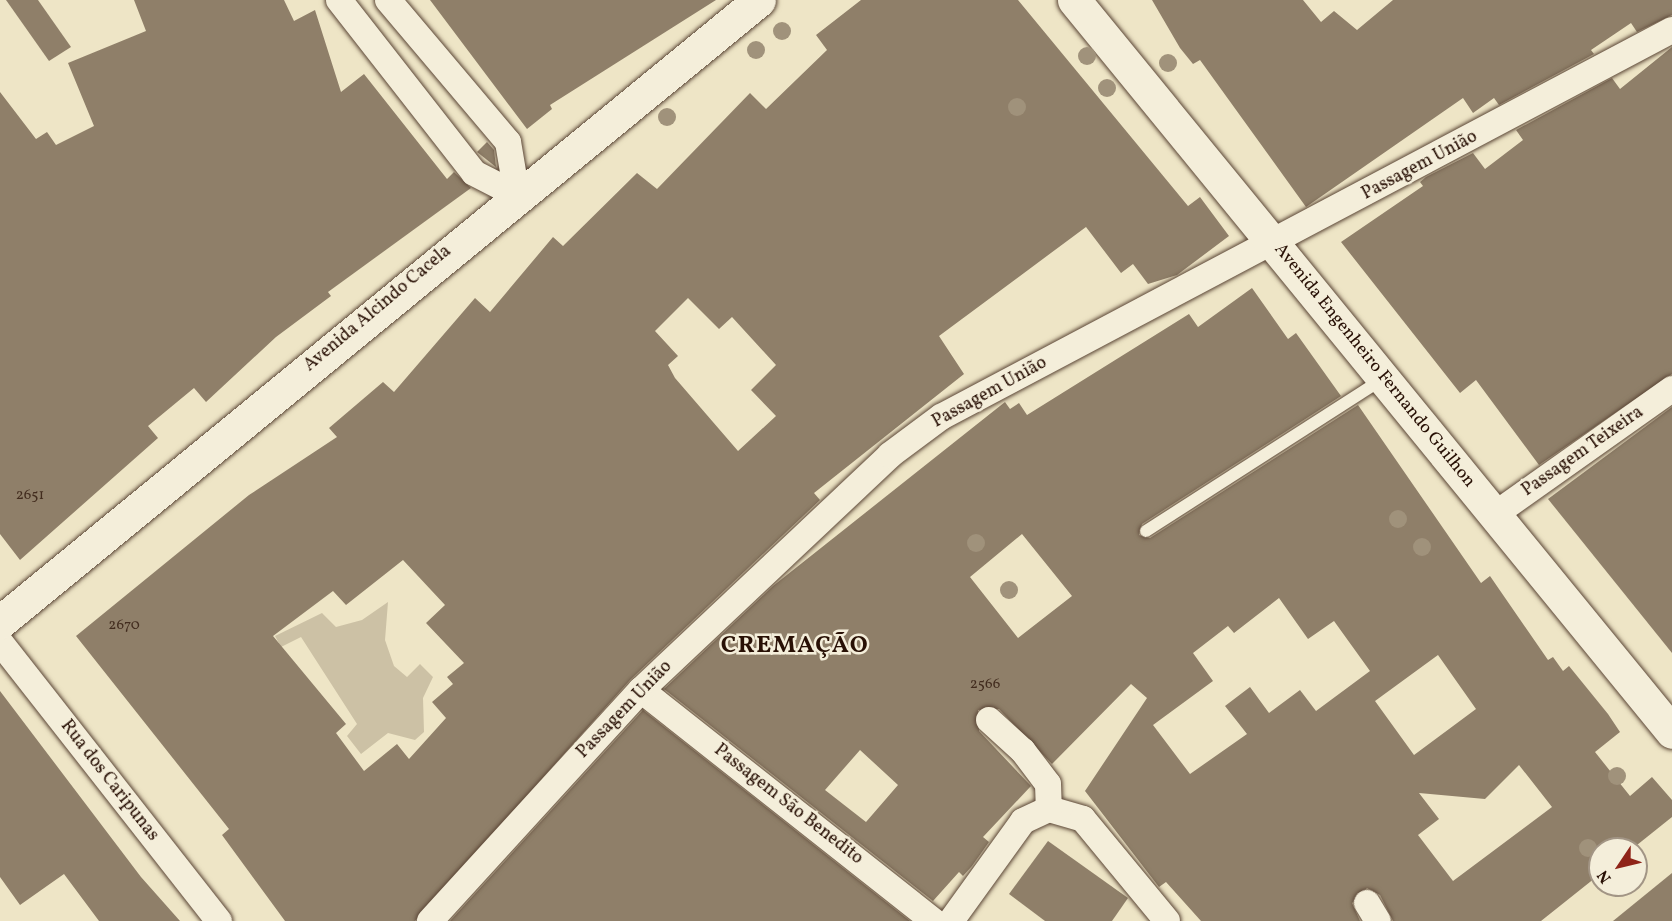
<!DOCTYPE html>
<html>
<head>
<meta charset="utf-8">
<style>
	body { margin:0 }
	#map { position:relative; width:1672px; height:921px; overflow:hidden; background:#eee5c6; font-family:Vollkorn,serif }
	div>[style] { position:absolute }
	.green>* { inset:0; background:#ccc1a5 }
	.building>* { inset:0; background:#8f7f69 }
	.roads { filter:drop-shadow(0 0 2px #5a4535) drop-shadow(0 0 2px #5a4535) }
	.service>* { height:12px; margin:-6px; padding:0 6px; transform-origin:6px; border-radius:6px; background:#f4eeda }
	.minor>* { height:26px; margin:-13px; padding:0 13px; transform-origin:13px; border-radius:13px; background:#f4eeda }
	.secondary>* { height:33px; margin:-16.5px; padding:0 16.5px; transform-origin:16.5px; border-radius:16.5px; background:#f4eeda }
	.trees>* { width:18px; height:18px; margin:-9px; border-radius:50%; background:#a0927b }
	span { translate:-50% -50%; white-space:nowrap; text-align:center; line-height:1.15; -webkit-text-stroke:5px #f4eeda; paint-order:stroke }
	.number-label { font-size:15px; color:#422c1e }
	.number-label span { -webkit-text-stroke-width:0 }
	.street-label { font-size:18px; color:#281005 }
	.district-label { font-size:24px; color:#281005; font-weight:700; letter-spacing:1.5px }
	.north { position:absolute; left:1588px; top:837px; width:60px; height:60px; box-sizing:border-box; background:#f4eeda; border:2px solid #a29585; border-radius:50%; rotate:235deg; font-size:16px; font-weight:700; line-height:24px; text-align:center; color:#281005 }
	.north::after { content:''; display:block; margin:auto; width:21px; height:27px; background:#8f2418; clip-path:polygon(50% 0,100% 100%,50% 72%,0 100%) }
</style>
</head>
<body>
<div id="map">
	<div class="green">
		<i style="clip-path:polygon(388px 602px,385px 640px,394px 666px,407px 677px,420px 664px,433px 677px,423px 698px,424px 732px,415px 740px,388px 733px,361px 754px,347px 736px,357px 724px,301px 637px,281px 647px,275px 636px,322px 613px,336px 627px,362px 620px)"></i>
	</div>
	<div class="building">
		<i style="clip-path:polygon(6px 0,38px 0,71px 47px,49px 61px)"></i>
		<i style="clip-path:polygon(134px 0,284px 0,294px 21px,315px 10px,341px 92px,364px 74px,447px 179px,454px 172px,471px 188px,328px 292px,331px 296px,276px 337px,206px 402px,194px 388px,148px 426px,158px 438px,20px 560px,0 534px,0 92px,36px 139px,47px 132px,56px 145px,94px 126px,68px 63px,146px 31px)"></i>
		<i style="clip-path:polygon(430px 0,716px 0,550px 105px,552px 109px,527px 129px)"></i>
		<i style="clip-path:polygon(evenodd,861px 0,1018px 0,1188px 206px,1200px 197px,1229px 236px,1177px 275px,1148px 284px,1133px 264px,1121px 273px,1086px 227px,939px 336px,964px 374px,814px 493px,820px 500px,630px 680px,415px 921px,285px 921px,222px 835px,229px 829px,76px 636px,249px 495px,337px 437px,329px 428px,383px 382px,394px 392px,475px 298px,490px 312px,553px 237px,563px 246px,637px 173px,657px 189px,750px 93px,766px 109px,827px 50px,816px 35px,861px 0,688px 298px,719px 329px,732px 317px,776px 365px,751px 390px,776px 416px,738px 451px,675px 378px,668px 365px,678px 356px,655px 331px,688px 298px,861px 0,403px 560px,445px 605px,426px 623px,464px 663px,447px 677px,453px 684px,432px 702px,446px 718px,409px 759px,397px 744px,364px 771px,336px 733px,346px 724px,273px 636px,333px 591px,346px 605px,403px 560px)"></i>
		<i style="clip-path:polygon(1152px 0,1303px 0,1321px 22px,1334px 11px,1357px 30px,1393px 0,1672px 0,1672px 15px,1637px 32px,1631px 23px,1591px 50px,1594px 54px,1499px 105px,1494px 98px,1473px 113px,1463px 98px,1306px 207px,1200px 60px,1193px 64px,1180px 48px)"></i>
		<i style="clip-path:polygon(1672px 47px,1672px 374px,1539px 465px,1476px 380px,1460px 393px,1341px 242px,1423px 186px,1420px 182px,1426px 177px,1473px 153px,1485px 169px,1523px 140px,1516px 130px,1612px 78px,1620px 89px)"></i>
		<i style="clip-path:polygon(487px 142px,494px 150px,496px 167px,477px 152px)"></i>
		<i style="clip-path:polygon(evenodd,1252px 288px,1288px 339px,1296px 333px,1341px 396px,1142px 524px,1139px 535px,1150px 538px,1358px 405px,1481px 583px,1490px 576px,1548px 660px,1553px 657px,1563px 671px,1569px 666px,1608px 714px,1620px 732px,1595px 752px,1630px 796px,1652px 777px,1672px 800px,1672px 817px,1632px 849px,1600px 849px,1600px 874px,1541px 921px,1393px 921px,1380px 895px,1367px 888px,1352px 903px,1360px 921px,1201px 921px,1166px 882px,1159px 887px,1085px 791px,1147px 698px,1131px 684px,1052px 764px,999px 709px,978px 710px,979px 731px,1031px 786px,983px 837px,989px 842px,972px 866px,963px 876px,959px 872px,933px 901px,664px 689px,773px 586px,1005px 402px,1010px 409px,1019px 403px,1027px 415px,1189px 314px,1198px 327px,1252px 288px,1022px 534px,1072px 596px,1018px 638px,970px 577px,1022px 534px,1252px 288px,1279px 598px,1308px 639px,1334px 621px,1370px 671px,1316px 711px,1300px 690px,1269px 713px,1250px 687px,1225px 706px,1247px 734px,1190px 774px,1153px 725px,1213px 681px,1193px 653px,1228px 626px,1234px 633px,1279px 598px,1252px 288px,1438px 655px,1476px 709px,1414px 755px,1375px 701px,1438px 655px,1252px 288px,860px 750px,898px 785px,866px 822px,825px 790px,860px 750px,1252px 288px,1519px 765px,1552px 807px,1453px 881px,1418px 835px,1439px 819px,1419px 793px,1485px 799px,1519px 765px)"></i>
		<i style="clip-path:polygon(1672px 407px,1672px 653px,1548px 499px)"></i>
		<i style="clip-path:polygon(0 691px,141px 877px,180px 921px,99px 921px,64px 874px,20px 905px,0 877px)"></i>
		<i style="clip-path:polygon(643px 710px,910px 921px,450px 921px)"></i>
		<i style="clip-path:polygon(1048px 841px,1128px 898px,1112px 921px,1045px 921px,1009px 894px)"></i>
		<i style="clip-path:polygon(1672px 873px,1672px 921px,1613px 921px)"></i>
	</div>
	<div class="roads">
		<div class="service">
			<i style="left:1146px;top:531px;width:279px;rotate:-32.7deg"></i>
		</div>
		<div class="minor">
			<i style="left:339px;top:0;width:219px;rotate:52deg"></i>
			<i style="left:474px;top:173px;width:48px;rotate:27.1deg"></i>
			<i style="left:388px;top:0;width:186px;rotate:49.8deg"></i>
			<i style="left:508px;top:142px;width:54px;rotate:80.4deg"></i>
			<i style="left:1494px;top:515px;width:218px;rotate:-35.3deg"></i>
			<i style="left:0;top:642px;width:355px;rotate:51.9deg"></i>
			<i style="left:641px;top:690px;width:373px;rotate:38.3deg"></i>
			<i style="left:989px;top:720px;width:46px;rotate:42.4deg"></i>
			<i style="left:1023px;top:751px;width:41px;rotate:52.9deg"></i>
			<i style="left:1048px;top:784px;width:25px;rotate:88deg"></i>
			<i style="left:1049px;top:809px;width:35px;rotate:16deg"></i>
			<i style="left:1083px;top:819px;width:132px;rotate:50.5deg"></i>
			<i style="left:1367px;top:903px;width:21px;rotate:59deg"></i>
			<i style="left:430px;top:921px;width:313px;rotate:-47.6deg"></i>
			<i style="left:641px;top:690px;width:342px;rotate:-43.3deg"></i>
			<i style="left:890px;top:455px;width:64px;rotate:-36.7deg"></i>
			<i style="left:941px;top:417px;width:827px;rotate:-27.9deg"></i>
			<i style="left:951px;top:921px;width:123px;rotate:-54.2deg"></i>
			<i style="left:1023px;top:821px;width:29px;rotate:-25deg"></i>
		</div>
		<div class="secondary">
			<i style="left:1074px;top:0;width:945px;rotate:50.75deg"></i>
			<i style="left:0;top:622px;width:981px;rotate:-39.33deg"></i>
		</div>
	</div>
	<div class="trees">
		<i style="left:782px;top:31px"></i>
		<i style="left:756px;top:50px"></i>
		<i style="left:1087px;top:56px"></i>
		<i style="left:1168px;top:63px"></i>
		<i style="left:1107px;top:88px"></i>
		<i style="left:1017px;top:107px"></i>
		<i style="left:667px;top:117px"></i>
		<i style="left:1398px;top:519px"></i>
		<i style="left:976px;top:543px"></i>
		<i style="left:1422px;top:547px"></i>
		<i style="left:1009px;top:590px"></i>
		<i style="left:1617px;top:776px"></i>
		<i style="left:1588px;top:848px"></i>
	</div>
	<div class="number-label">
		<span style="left:30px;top:496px">2651</span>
		<span style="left:124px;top:626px">2670</span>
		<span style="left:985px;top:685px">2566</span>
	</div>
	<div class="street-label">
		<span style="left:1420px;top:166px;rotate:-28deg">Passagem União</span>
		<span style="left:378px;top:309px;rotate:-40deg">Avenida Alcindo Cacela</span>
		<span style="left:1374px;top:366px;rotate:51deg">Avenida Engenheiro Fernando Guilhon</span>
		<span style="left:990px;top:393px;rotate:-29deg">Passagem União</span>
		<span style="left:1583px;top:452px;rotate:-35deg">Passagem Teixeira</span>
		<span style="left:625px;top:710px;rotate:-46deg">Passagem União</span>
		<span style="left:109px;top:781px;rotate:52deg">Rua dos Caripunas</span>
		<span style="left:788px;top:805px;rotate:38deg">Passagem São Benedito</span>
	</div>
	<div class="district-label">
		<span style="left:795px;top:647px">CREMAÇÃO</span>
	</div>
	<div class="north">N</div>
</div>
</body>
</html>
